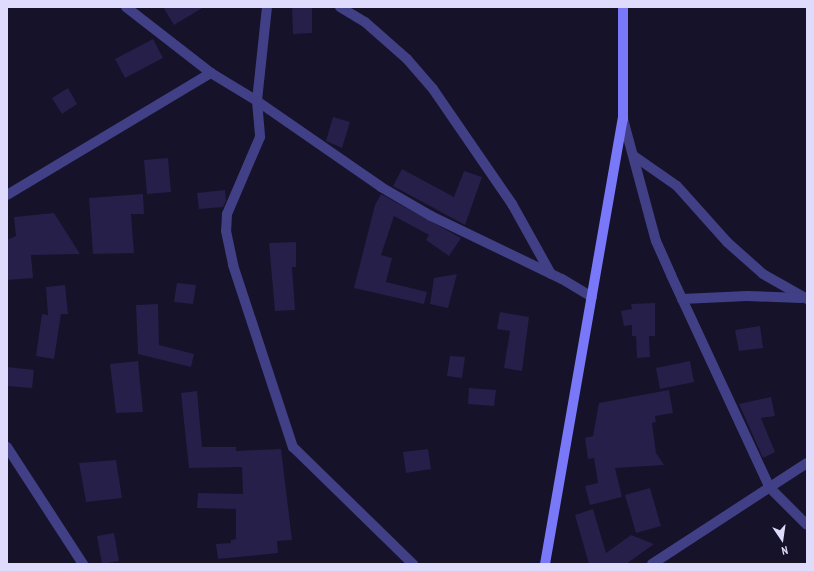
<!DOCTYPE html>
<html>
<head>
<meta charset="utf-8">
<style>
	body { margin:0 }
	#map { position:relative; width:814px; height:571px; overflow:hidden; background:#151229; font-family:"PT Sans Narrow",sans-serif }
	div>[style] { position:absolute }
	.building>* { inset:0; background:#261f49 }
	.minor>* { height:10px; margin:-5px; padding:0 5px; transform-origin:5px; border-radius:5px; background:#413f85 }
	.tertiary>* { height:10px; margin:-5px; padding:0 5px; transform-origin:5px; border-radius:5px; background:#413f85 }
	.secondary>* { height:10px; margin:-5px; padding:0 5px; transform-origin:5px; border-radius:5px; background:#7878f8 }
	span { translate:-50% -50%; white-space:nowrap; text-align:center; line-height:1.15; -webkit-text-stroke:3.5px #151229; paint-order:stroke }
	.frame { position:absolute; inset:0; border:8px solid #dedbfd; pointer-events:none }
	.north { position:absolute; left:762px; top:519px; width:40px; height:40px; -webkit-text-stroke:3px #151229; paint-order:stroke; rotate:167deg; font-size:11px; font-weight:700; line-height:16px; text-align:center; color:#dedbfd }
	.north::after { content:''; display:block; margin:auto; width:14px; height:18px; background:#dedbfd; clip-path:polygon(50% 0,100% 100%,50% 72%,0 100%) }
</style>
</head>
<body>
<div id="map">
	<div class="building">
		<i style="clip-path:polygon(163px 7px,204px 7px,174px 25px)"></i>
		<i style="clip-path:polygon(292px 7px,312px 7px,312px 33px,293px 34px)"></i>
		<i style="clip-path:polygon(153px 39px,163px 58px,125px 78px,115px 59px)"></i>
		<i style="clip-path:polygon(68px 88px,77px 104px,62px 114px,52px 98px)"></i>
		<i style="clip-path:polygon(333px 117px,350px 122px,342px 148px,326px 141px)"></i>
		<i style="clip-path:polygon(168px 158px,171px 192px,147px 194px,144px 160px)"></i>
		<i style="clip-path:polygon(402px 169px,454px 197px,464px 171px,482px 177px,465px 225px,393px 186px)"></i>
		<i style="clip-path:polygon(225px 190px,226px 201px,223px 207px,199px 209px,197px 193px)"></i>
		<i style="clip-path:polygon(143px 194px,144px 214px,131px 214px,134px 253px,93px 254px,89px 198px)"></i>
		<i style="clip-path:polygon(381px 194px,461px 238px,449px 256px,426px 240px,429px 235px,394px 216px,381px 255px,392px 258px,386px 282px,427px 292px,424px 304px,354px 288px,375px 205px)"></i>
		<i style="clip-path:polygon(54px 213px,80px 254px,31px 255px,33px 278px,7px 280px,7px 240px,16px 236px,14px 217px)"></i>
		<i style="clip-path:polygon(296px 242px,296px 267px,292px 267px,295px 310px,275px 311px,269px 243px)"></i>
		<i style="clip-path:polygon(457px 274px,448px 308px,430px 304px,434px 278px)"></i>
		<i style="clip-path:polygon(177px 283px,196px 285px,193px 304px,174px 302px)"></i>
		<i style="clip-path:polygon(65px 285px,68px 314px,61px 314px,54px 359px,36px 356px,42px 314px,48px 315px,46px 287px)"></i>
		<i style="clip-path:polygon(655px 303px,655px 336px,649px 336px,650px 357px,637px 358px,636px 336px,632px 336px,632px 325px,624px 326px,621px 311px,632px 309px,631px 304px)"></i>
		<i style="clip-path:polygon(158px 304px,159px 345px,194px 354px,191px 367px,138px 354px,136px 305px)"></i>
		<i style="clip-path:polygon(500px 312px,529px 317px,522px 371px,504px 368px,510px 331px,497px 329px)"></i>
		<i style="clip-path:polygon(760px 326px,763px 348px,739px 351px,735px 330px)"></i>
		<i style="clip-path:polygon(450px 356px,465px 357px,462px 378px,447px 376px)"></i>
		<i style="clip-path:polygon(138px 361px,143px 412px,116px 413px,110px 364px)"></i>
		<i style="clip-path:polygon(690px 361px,694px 382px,660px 389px,656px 368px)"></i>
		<i style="clip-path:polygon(7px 367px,34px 370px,32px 388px,7px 386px)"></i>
		<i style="clip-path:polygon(469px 388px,496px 390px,494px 406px,468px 404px)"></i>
		<i style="clip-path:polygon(669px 390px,673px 413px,655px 416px,656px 422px,652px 423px,656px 453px,664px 465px,615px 468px,622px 497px,590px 505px,585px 486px,598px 483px,594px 458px,588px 459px,585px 438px,593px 436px,599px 403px)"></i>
		<i style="clip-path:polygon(197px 391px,202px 447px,236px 447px,236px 451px,281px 449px,292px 540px,277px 541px,278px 553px,218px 559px,216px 544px,231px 543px,231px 540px,236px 539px,236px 509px,197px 508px,198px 493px,243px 494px,242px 467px,189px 468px,181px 393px)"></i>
		<i style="clip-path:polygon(771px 397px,775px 416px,761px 418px,775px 452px,763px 458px,739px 404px)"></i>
		<i style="clip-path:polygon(428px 449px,431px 469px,406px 473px,403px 452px)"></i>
		<i style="clip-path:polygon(116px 460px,122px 498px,86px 502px,79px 463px)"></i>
		<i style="clip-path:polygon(650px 488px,661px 526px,636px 533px,625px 495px)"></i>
		<i style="clip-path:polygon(593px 509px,606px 553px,631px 535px,654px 544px,626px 564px,589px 564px,575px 515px)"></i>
		<i style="clip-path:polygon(114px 533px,119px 561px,102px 564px,97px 536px)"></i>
	</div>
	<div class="minor">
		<i style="left:126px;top:7px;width:108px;rotate:37.8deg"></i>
		<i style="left:211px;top:73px;width:54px;rotate:31.3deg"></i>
		<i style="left:257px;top:101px;width:151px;rotate:34.7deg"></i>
		<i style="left:381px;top:187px;width:58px;rotate:30.1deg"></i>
		<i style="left:431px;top:216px;width:145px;rotate:25.7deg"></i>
		<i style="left:562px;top:279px;width:35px;rotate:31deg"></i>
		<i style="left:267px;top:7px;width:95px;rotate:96.1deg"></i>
		<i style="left:257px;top:101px;width:36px;rotate:85deg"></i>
		<i style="left:260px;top:137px;width:84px;rotate:113.2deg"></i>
		<i style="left:227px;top:214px;width:17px;rotate:93deg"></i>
		<i style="left:226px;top:231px;width:35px;rotate:78deg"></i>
		<i style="left:233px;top:265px;width:192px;rotate:71.8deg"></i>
		<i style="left:293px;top:447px;width:168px;rotate:44.3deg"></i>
		<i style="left:340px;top:7px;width:29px;rotate:31deg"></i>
		<i style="left:365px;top:22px;width:56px;rotate:41.4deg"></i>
		<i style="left:407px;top:59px;width:40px;rotate:49deg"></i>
		<i style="left:433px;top:89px;width:140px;rotate:55.5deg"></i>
		<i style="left:512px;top:204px;width:80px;rotate:60.9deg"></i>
		<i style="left:623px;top:119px;width:126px;rotate:74.9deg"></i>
		<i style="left:656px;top:241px;width:37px;rotate:66deg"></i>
		<i style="left:671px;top:275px;width:235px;rotate:65.1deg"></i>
		<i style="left:770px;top:488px;width:52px;rotate:45deg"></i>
		<i style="left:634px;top:156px;width:52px;rotate:34.9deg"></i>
		<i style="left:677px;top:186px;width:75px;rotate:48.2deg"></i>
		<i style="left:727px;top:242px;width:48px;rotate:41.6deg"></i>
		<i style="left:763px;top:274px;width:51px;rotate:29.6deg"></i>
		<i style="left:7px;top:195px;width:238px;rotate:-30.9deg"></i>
		<i style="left:682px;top:299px;width:65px;rotate:-2.6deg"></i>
		<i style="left:747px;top:296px;width:54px;rotate:2.1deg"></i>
		<i style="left:7px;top:447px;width:140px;rotate:57deg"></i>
	</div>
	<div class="tertiary">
		<i style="left:652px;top:564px;width:185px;rotate:-33.1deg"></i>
	</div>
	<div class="secondary">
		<i style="left:545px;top:564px;width:452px;rotate:-80.1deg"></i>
		<i style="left:623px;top:119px;width:112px;rotate:-90deg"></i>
	</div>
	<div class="frame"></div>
	<div class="north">N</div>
</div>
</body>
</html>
